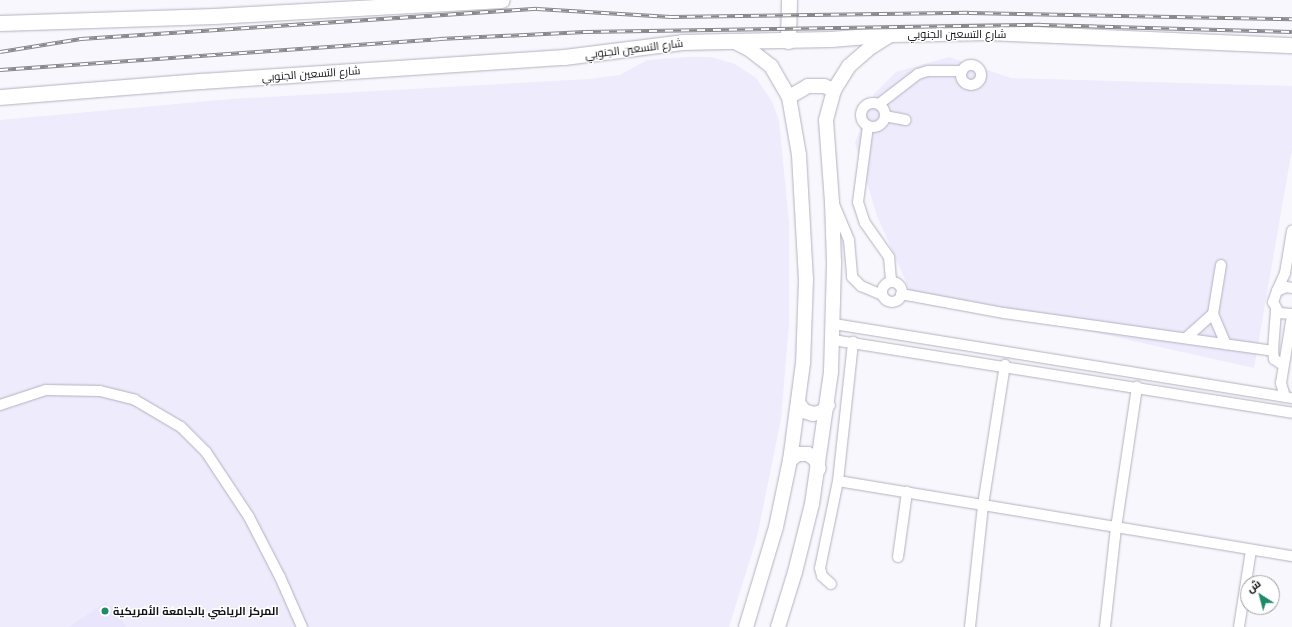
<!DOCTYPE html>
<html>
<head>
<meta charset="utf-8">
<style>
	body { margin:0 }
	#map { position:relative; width:1292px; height:627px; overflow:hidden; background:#f8f7fd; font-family:Quicksand,Cairo,sans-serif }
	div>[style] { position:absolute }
	.built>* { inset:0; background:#edebfc }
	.green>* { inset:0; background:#e9e5fc }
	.roads { filter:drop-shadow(0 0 1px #b3b1bf) drop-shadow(0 0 1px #b3b1bf) }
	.minor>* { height:10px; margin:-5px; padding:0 5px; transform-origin:5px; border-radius:5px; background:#fff }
	.minor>.ring { margin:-5px; padding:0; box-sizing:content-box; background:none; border:10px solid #fff; border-radius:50% }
	.secondary>* { height:14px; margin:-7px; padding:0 7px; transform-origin:7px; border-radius:7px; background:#fff }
	.primary>* { height:15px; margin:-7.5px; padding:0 7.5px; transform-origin:7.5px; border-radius:7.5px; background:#fff }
	.rail>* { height:4px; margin-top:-2px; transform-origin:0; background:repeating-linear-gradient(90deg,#fff 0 8px,#88878c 0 16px); box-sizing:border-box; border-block:1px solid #88878c }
	.dots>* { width:11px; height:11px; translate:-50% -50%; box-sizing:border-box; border:2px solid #fff; border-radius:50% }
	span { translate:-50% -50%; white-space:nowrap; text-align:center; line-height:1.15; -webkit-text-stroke:3px #fff; paint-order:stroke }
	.street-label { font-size:11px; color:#111015 }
	.poi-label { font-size:11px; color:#111015; font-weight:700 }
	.left { translate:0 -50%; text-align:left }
	.north { position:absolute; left:1240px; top:575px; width:40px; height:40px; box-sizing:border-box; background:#fff; border:1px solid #a09fa1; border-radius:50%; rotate:324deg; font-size:11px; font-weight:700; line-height:16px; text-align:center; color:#111015 }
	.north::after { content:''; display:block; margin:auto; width:14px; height:18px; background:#1e8a67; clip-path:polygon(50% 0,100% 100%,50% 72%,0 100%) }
</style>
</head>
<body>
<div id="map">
	<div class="built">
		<i style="clip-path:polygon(688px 57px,711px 57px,735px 64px,756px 78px,772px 101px,779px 121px,789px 222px,789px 323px,781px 419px,757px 537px,729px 627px,0 627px,0 120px,231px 99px,590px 79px,620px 75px,647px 60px)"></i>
		<i style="clip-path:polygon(949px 57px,1011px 78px,1292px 86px,1292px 149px,1254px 368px,910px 291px,877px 216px,855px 143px,874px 94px,896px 72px)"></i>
	</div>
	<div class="green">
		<i style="clip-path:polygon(106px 602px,109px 607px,113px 605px,126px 627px,69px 627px)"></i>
	</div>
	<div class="roads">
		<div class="minor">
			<i class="ring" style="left:961px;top:65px;width:10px;height:10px"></i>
			<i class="ring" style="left:861px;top:103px;width:14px;height:14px"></i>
			<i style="left:879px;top:104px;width:49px;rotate:-37.6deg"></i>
			<i style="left:918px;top:74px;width:10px;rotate:-17deg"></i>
			<i style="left:928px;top:71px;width:34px"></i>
			<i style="left:885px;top:116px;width:21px;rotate:11deg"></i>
			<i style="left:868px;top:126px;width:77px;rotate:97.5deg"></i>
			<i style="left:858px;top:202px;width:22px;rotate:72deg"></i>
			<i style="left:865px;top:223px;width:42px;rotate:54.8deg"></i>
			<i style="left:889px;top:257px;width:25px;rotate:85deg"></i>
			<i style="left:833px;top:202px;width:41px;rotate:67.2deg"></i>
			<i style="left:849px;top:240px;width:37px;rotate:85deg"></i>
			<i style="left:852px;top:277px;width:13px;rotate:45deg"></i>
			<i style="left:861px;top:286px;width:23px;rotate:23deg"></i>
			<i style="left:1221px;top:265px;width:50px;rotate:99.3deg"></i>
			<i style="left:1213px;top:314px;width:33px;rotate:67deg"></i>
			<i class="ring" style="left:882px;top:282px;width:10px;height:10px"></i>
			<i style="left:1292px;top:288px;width:6px;rotate:-171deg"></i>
			<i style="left:1286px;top:287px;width:10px;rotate:156deg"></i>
			<i style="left:1277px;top:291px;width:12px;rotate:110deg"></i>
			<i style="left:1273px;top:302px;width:13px;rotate:61deg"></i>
			<i style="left:1279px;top:313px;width:13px;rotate:4deg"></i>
			<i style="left:1277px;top:291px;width:20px;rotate:-66deg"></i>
			<i style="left:1285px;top:273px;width:43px;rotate:-80.5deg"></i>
			<i style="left:901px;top:294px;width:105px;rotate:10.5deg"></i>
			<i style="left:1004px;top:313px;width:272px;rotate:8deg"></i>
			<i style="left:1276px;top:310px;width:41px;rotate:94.2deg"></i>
			<i style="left:1273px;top:351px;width:8px;rotate:83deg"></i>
			<i style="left:1274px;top:359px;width:11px;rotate:34deg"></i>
			<i style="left:834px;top:324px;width:464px;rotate:9.2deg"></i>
			<i style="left:1186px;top:338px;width:36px;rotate:-42deg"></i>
			<i style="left:833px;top:340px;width:465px;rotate:9deg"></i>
			<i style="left:1285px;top:397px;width:15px;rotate:-106deg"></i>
			<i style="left:1281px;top:383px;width:68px;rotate:-80.7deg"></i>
			<i style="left:0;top:405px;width:48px;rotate:-18.1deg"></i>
			<i style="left:46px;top:390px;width:54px;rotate:1.1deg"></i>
			<i style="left:100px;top:391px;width:36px;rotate:14deg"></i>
			<i style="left:135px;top:400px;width:53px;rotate:30.4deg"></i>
			<i style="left:181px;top:427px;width:35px;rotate:45deg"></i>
			<i style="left:206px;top:452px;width:78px;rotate:56.5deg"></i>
			<i style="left:249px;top:517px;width:68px;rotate:62.7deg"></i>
			<i style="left:280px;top:577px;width:55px;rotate:66.3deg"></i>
			<i style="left:838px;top:481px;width:460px;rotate:9.4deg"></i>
			<i style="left:898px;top:557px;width:66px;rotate:-82.1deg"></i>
			<i style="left:831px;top:584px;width:12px;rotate:-138deg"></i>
			<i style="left:822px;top:576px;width:8px;rotate:-104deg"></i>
			<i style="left:820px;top:568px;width:89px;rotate:-78.3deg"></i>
			<i style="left:838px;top:481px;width:140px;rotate:-83.8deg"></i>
			<i style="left:970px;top:627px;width:123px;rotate:-83.9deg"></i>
			<i style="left:983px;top:505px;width:142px;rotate:-81.1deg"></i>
			<i style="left:1105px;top:627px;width:100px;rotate:-83.7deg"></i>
			<i style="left:1116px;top:528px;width:143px;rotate:-81.5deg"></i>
			<i style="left:1239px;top:627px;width:78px;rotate:-81.1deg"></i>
		</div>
		<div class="secondary">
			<i style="left:735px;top:42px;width:16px;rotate:27deg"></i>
			<i style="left:749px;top:49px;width:28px;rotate:38deg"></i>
			<i style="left:771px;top:66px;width:36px;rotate:60deg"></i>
			<i style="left:789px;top:97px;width:59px;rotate:80.2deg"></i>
			<i style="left:799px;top:155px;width:124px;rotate:86.8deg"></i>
			<i style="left:806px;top:279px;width:84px;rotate:92deg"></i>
			<i style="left:803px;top:363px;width:98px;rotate:97.6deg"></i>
			<i style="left:790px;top:460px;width:68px;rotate:101.8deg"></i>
			<i style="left:776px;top:527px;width:104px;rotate:106.7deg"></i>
			<i style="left:789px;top:97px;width:22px;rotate:-30deg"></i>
			<i style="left:808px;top:86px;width:16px"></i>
			<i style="left:824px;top:86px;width:11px;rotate:22deg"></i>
			<i style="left:799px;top:404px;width:9px;rotate:54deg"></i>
			<i style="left:804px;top:411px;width:9px;rotate:18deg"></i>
			<i style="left:813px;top:414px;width:9px;rotate:-13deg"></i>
			<i style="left:822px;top:412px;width:9px;rotate:-49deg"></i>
			<i style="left:790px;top:460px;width:10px;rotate:-37deg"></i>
			<i style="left:798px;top:454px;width:10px"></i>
			<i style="left:808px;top:454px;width:10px;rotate:37deg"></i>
			<i style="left:816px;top:460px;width:9px;rotate:72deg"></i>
			<i style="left:778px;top:627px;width:58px;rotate:-72.8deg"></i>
			<i style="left:795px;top:572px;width:70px;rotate:-76deg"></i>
			<i style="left:812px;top:504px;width:133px;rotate:-81.8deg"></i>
			<i style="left:831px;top:372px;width:110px;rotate:-88.4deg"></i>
			<i style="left:834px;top:262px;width:60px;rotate:-91.9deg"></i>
			<i style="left:832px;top:202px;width:82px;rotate:-94.2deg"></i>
			<i style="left:826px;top:120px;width:31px;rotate:-75deg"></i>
			<i style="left:834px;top:90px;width:28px;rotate:-58deg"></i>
			<i style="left:849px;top:66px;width:29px;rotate:-41deg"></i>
			<i style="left:871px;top:47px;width:25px;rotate:-32deg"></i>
		</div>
		<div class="primary">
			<i style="left:0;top:23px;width:214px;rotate:-1.9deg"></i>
			<i style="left:214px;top:16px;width:288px;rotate:-3.2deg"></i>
			<i style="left:788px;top:41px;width:41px;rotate:-88.6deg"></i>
			<i style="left:0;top:97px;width:202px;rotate:-4.6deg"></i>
			<i style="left:201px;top:81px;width:364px;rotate:-3.8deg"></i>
			<i style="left:564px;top:57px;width:119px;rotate:-7.2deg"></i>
			<i style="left:682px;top:42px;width:149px;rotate:-1.2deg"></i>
			<i style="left:831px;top:39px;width:61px;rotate:-4.7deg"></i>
			<i style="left:892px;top:34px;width:97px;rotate:-1.2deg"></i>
			<i style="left:989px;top:32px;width:303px;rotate:2.5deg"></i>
		</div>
	</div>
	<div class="rail">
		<i style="left:0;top:52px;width:82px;rotate:-9.1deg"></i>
		<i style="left:81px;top:39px;width:457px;rotate:-3.8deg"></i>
		<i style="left:537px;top:9px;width:134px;rotate:3.4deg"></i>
		<i style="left:671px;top:17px;width:298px;rotate:-0.8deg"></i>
		<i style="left:969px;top:13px;width:323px;rotate:1.1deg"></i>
		<i style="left:0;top:70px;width:440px;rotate:-4deg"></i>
		<i style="left:439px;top:39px;width:146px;rotate:-2.7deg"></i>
		<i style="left:585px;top:32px;width:456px;rotate:-0.9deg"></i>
		<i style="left:1041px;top:25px;width:251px;rotate:1.6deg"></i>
	</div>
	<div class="dots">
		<i style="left:105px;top:611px;background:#1e8a67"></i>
	</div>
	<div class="street-label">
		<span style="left:957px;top:34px">شارع التسعين الجنوبي</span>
		<span style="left:634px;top:49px;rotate:-7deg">شارع التسعين الجنوبي</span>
		<span style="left:311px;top:74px;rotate:-4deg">شارع التسعين الجنوبي</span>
	</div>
	<div class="poi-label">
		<span class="left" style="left:113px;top:611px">المركز الرياضي بالجامعة الأمريكية</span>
	</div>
	<div class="north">ش</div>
</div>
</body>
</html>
